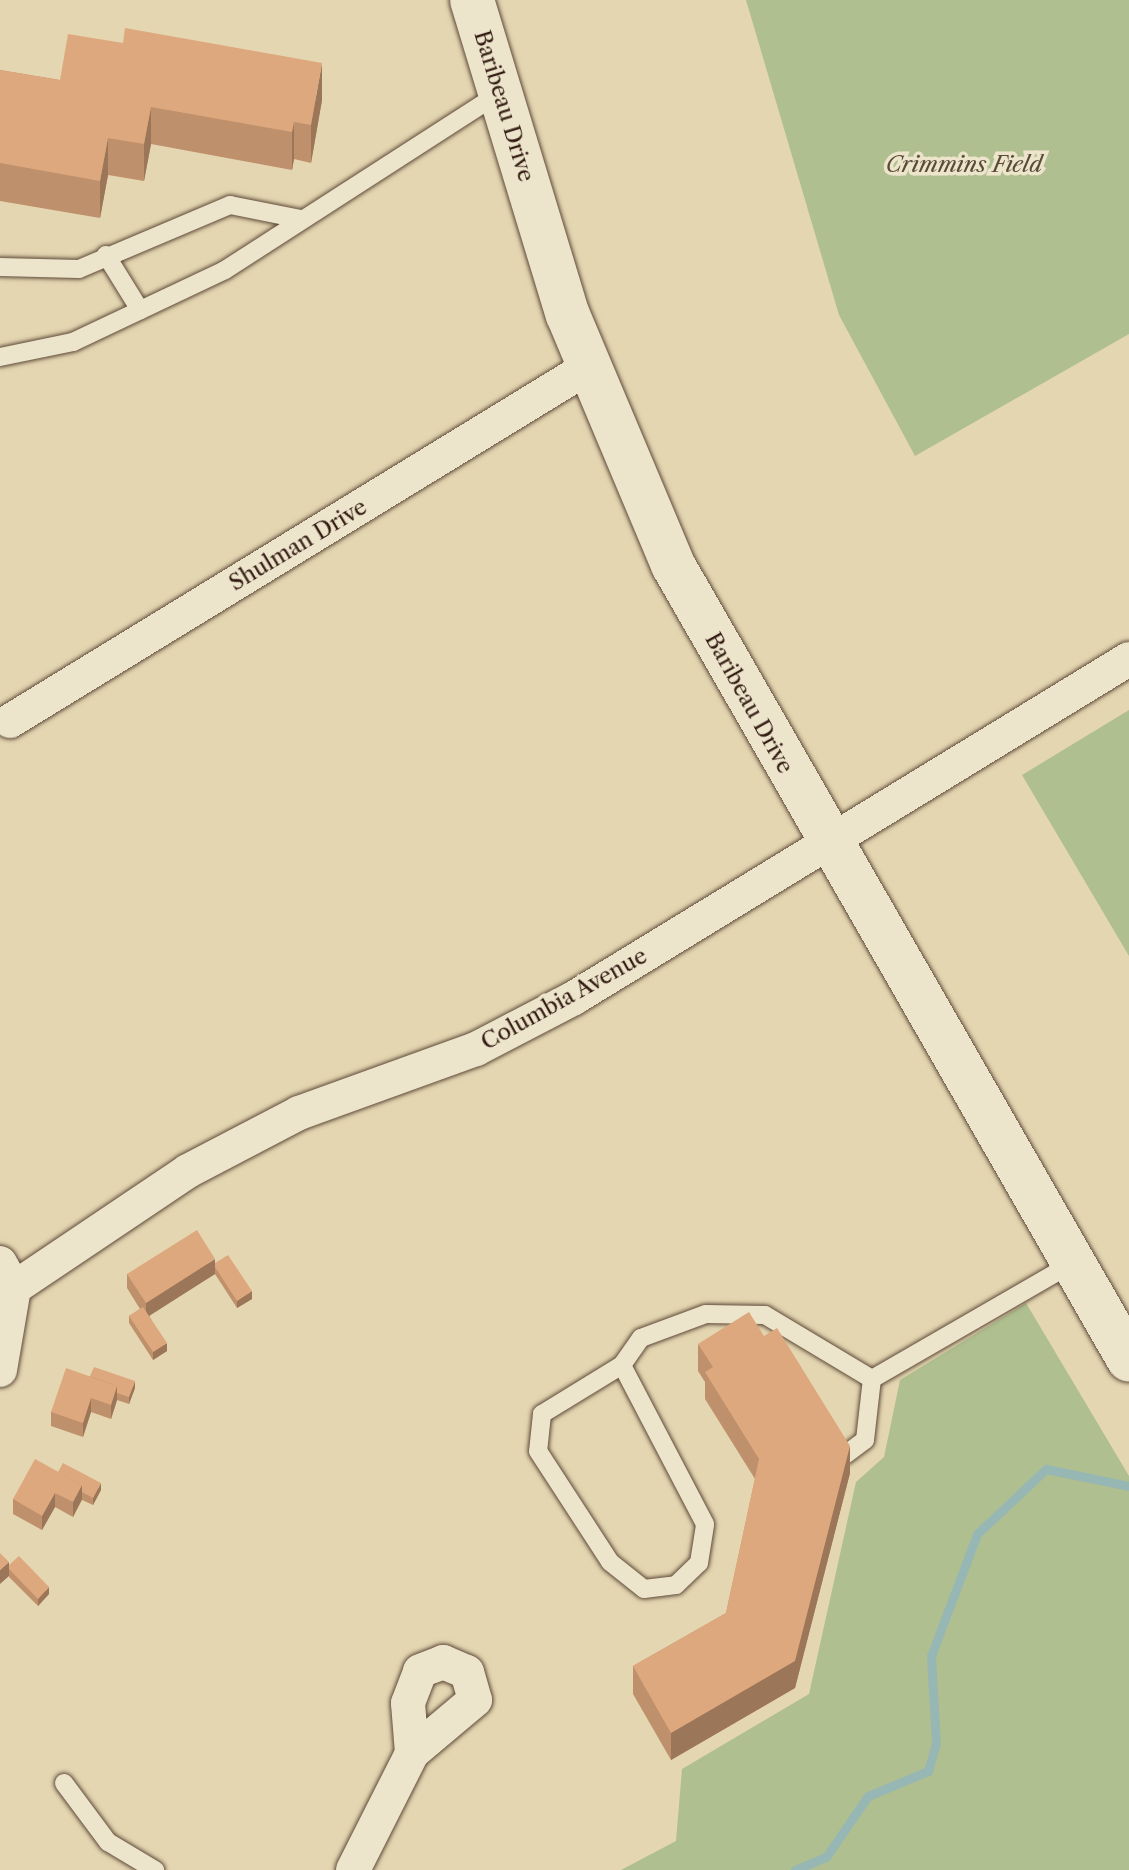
<!DOCTYPE html>
<html>
<head>
<meta charset="utf-8">
<style>
	body { margin:0 }
	#map { position:relative; width:1129px; height:1870px; overflow:hidden; background:#e4d6b1; font-family:"Libre Caslon Text",serif }
	div>[style] { position:absolute }
	.green>* { inset:0; background:#b0bf8f }
	.stream>* { height:9px; margin:-4.5px; padding:0 4.5px; transform-origin:4.5px; border-radius:4.5px; background:#97b7b4 }
	.roads { filter:drop-shadow(0 0 2px #5e4a39) drop-shadow(0 0 2px #5e4a39) }
	.service>* { height:18px; margin:-9px; padding:0 9px; transform-origin:9px; border-radius:9px; background:#ede4cc }
	.minor>* { height:34px; margin:-17px; padding:0 17px; transform-origin:17px; border-radius:17px; background:#ede4cc }
	.tertiary>* { height:44px; margin:-22px; padding:0 22px; transform-origin:22px; border-radius:22px; background:#ede4cc }
	.wall>* { inset:0; background:#bf906c }
	.shaded-wall>* { inset:0; background:#9b7658 }
	.building>* { inset:0; background:#dea87e }
	span { translate:-50% -50%; white-space:nowrap; text-align:center; line-height:1.15; -webkit-text-stroke:7px #ede4cc; paint-order:stroke }
	.street-label { font-size:22px; color:#321b11 }
	.park-label { font-size:22px; color:#584c37; font-style:italic }
</style>
</head>
<body>
<div id="map">
	<div class="green">
		<i style="clip-path:polygon(746px 0,1129px 0,1129px 334px,915px 456px,839px 315px)"></i>
		<i style="clip-path:polygon(1129px 710px,1129px 956px,1022px 775px)"></i>
		<i style="clip-path:polygon(1026px 1303px,1129px 1476px,1129px 1870px,621px 1870px,676px 1841px,682px 1769px,809px 1694px,856px 1482px,884px 1457px,900px 1380px)"></i>
	</div>
	<div class="stream">
		<i style="left:795px;top:1870px;width:34px;rotate:-23deg"></i>
		<i style="left:826px;top:1857px;width:74px;rotate:-55.5deg"></i>
		<i style="left:868px;top:1796px;width:65px;rotate:-22.6deg"></i>
		<i style="left:928px;top:1771px;width:29px;rotate:-74deg"></i>
		<i style="left:936px;top:1743px;width:87px;rotate:-93.3deg"></i>
		<i style="left:931px;top:1656px;width:130px;rotate:-69.3deg"></i>
		<i style="left:977px;top:1534px;width:95px;rotate:-43.3deg"></i>
		<i style="left:1046px;top:1469px;width:85px;rotate:11.6deg"></i>
	</div>
	<div class="roads">
		<div class="service">
			<i style="left:106px;top:255px;width:65px;rotate:58.3deg"></i>
			<i style="left:0;top:267px;width:79px;rotate:1.5deg"></i>
			<i style="left:79px;top:269px;width:164px;rotate:-23deg"></i>
			<i style="left:230px;top:205px;width:71px;rotate:11.3deg"></i>
			<i style="left:0;top:357px;width:75px;rotate:-11.6deg"></i>
			<i style="left:73px;top:342px;width:168px;rotate:-25.3deg"></i>
			<i style="left:225px;top:270px;width:327px;rotate:-32.8deg"></i>
			<i style="left:622px;top:1365px;width:94px;rotate:148.5deg"></i>
			<i style="left:542px;top:1414px;width:37px;rotate:96deg"></i>
			<i style="left:538px;top:1451px;width:132px;rotate:57deg"></i>
			<i style="left:610px;top:1562px;width:43px;rotate:38.5deg"></i>
			<i style="left:644px;top:1589px;width:32px;rotate:-7deg"></i>
			<i style="left:676px;top:1585px;width:32px;rotate:-44deg"></i>
			<i style="left:699px;top:1563px;width:39px;rotate:-81deg"></i>
			<i style="left:705px;top:1524px;width:179px;rotate:-117.6deg"></i>
			<i style="left:622px;top:1365px;width:33px;rotate:-55deg"></i>
			<i style="left:641px;top:1338px;width:69px;rotate:-20.3deg"></i>
			<i style="left:706px;top:1314px;width:59px;rotate:1deg"></i>
			<i style="left:765px;top:1315px;width:125px;rotate:30.9deg"></i>
			<i style="left:872px;top:1379px;width:232px;rotate:-30deg"></i>
			<i style="left:845px;top:1455px;width:25px;rotate:-37deg"></i>
			<i style="left:865px;top:1440px;width:61px;rotate:-83.5deg"></i>
			<i style="left:64px;top:1783px;width:74px;rotate:53.3deg"></i>
			<i style="left:108px;top:1842px;width:55px;rotate:30.8deg"></i>
		</div>
		<div class="minor">
			<i style="left:10px;top:721px;width:676px;rotate:-31.46deg"></i>
			<i style="left:0;top:1263px;width:29px;rotate:61deg"></i>
			<i style="left:14px;top:1288px;width:210px;rotate:-33.9deg"></i>
			<i style="left:188px;top:1171px;width:125px;rotate:-27.6deg"></i>
			<i style="left:299px;top:1113px;width:188px;rotate:-19.9deg"></i>
			<i style="left:476px;top:1049px;width:110px;rotate:-27.5deg"></i>
			<i style="left:574px;top:998px;width:650px;rotate:-31.42deg"></i>
			<i style="left:0;top:1370px;width:83px;rotate:-80.3deg"></i>
			<i style="left:353px;top:1870px;width:131px;rotate:-63.2deg"></i>
			<i style="left:412px;top:1753px;width:50px;rotate:-94.6deg"></i>
			<i style="left:408px;top:1703px;width:34px;rotate:-69deg"></i>
			<i style="left:420px;top:1671px;width:25px;rotate:-21deg"></i>
			<i style="left:443px;top:1662px;width:26px;rotate:23deg"></i>
			<i style="left:467px;top:1672px;width:29px;rotate:74deg"></i>
			<i style="left:475px;top:1700px;width:82px;rotate:139.9deg"></i>
		</div>
		<div class="tertiary">
			<i style="left:472px;top:0;width:329px;rotate:73.1deg"></i>
			<i style="left:568px;top:315px;width:271px;rotate:67.2deg"></i>
			<i style="left:673px;top:565px;width:916px;rotate:60.16deg"></i>
		</div>
	</div>
	<div class="wall">
		<i style="clip-path:polygon(0 70px,60px 80px,322px 100px,311px 163px,294px 159px,292px 170px,151px 144px,144px 181px,108px 175px,100px 218px,0 201px)"></i>
		<i style="clip-path:polygon(215px 1263px,252px 1299px,237px 1308px,215px 1274px,149px 1315px,167px 1351px,153px 1360px,129px 1323px,129px 1316px,140px 1309px,127px 1288px,127px 1274px)"></i>
		<i style="clip-path:polygon(698px 1344px,850px 1473px,795px 1688px,671px 1760px,633px 1694px,633px 1666px,726px 1613px,755px 1479px,705px 1399px,705px 1382px,698px 1371px)"></i>
		<i style="clip-path:polygon(90px 1376px,135px 1388px,129px 1404px,117px 1400px,111px 1419px,91px 1412px,83px 1437px,51px 1426px,51px 1412px)"></i>
		<i style="clip-path:polygon(58px 1472px,101px 1490px,93px 1505px,82px 1500px,73px 1517px,55px 1507px,42px 1530px,13px 1514px,13px 1499px)"></i>
		<i style="clip-path:polygon(9px 1565px,49px 1594px,38px 1606px,9px 1577px)"></i>
	</div>
	<div class="shaded-wall">
		<i style="clip-path:polygon(322px 63px,322px 100px,311px 163px,311px 125px)"></i>
		<i style="clip-path:polygon(151px 107px,151px 144px,144px 181px,144px 144px)"></i>
		<i style="clip-path:polygon(294px 122px,294px 159px,292px 170px,292px 132px)"></i>
		<i style="clip-path:polygon(108px 138px,108px 175px,100px 218px,100px 181px)"></i>
		<i style="clip-path:polygon(215px 1259px,215px 1274px,146px 1318px,146px 1303px)"></i>
		<i style="clip-path:polygon(252px 1291px,252px 1299px,237px 1308px,237px 1301px)"></i>
		<i style="clip-path:polygon(167px 1343px,167px 1351px,153px 1360px,153px 1352px)"></i>
		<i style="clip-path:polygon(135px 1381px,135px 1388px,129px 1404px,129px 1397px)"></i>
		<i style="clip-path:polygon(117px 1386px,117px 1400px,111px 1419px,111px 1405px)"></i>
		<i style="clip-path:polygon(91px 1398px,91px 1412px,83px 1437px,83px 1423px)"></i>
		<i style="clip-path:polygon(850px 1446px,850px 1473px,795px 1688px,671px 1760px,671px 1733px)"></i>
		<i style="clip-path:polygon(101px 1483px,101px 1490px,93px 1505px,93px 1498px)"></i>
		<i style="clip-path:polygon(82px 1485px,82px 1499px,73px 1517px,73px 1502px)"></i>
		<i style="clip-path:polygon(55px 1493px,55px 1507px,42px 1530px,42px 1516px)"></i>
		<i style="clip-path:polygon(9px 1562px,9px 1576px,0 1584px,0 1570px)"></i>
		<i style="clip-path:polygon(49px 1587px,49px 1594px,38px 1606px,38px 1599px)"></i>
	</div>
	<div class="building">
		<i style="clip-path:polygon(125px 28px,322px 63px,311px 125px,294px 122px,292px 132px,151px 107px,144px 144px,108px 138px,100px 181px,0 163px,0 70px,60px 80px,68px 34px,123px 43px)"></i>
		<i style="clip-path:polygon(197px 1230px,215px 1259px,146px 1303px,127px 1274px)"></i>
		<i style="clip-path:polygon(228px 1255px,252px 1291px,237px 1301px,215px 1267px,215px 1263px)"></i>
		<i style="clip-path:polygon(143px 1307px,167px 1343px,153px 1352px,129px 1316px)"></i>
		<i style="clip-path:polygon(749px 1312px,764px 1336px,777px 1328px,850px 1446px,795px 1661px,671px 1733px,633px 1666px,726px 1613px,759px 1459px,705px 1372px,713px 1367px,698px 1344px)"></i>
		<i style="clip-path:polygon(94px 1367px,135px 1381px,129px 1397px,117px 1393px,117px 1386px,90px 1376px)"></i>
		<i style="clip-path:polygon(66px 1368px,117px 1386px,111px 1405px,91px 1398px,83px 1423px,51px 1412px)"></i>
		<i style="clip-path:polygon(35px 1459px,82px 1485px,73px 1502px,55px 1493px,42px 1516px,13px 1499px)"></i>
		<i style="clip-path:polygon(63px 1463px,101px 1483px,93px 1498px,82px 1492px,82px 1485px,58px 1472px)"></i>
		<i style="clip-path:polygon(0 1553px,9px 1562px,0 1570px)"></i>
		<i style="clip-path:polygon(19px 1556px,49px 1587px,38px 1599px,9px 1569px,9px 1565px)"></i>
	</div>
	<div class="street-label">
		<span style="left:504px;top:106px;rotate:73deg">Baribeau Drive</span>
		<span style="left:298px;top:545px;rotate:-31deg">Shulman Drive</span>
		<span style="left:749px;top:703px;rotate:61deg">Baribeau Drive</span>
		<span style="left:564px;top:999px;rotate:-29deg">Columbia Avenue</span>
	</div>
	<div class="park-label">
		<span style="left:964px;top:165px">Crimmins Field</span>
	</div>
</div>
</body>
</html>
